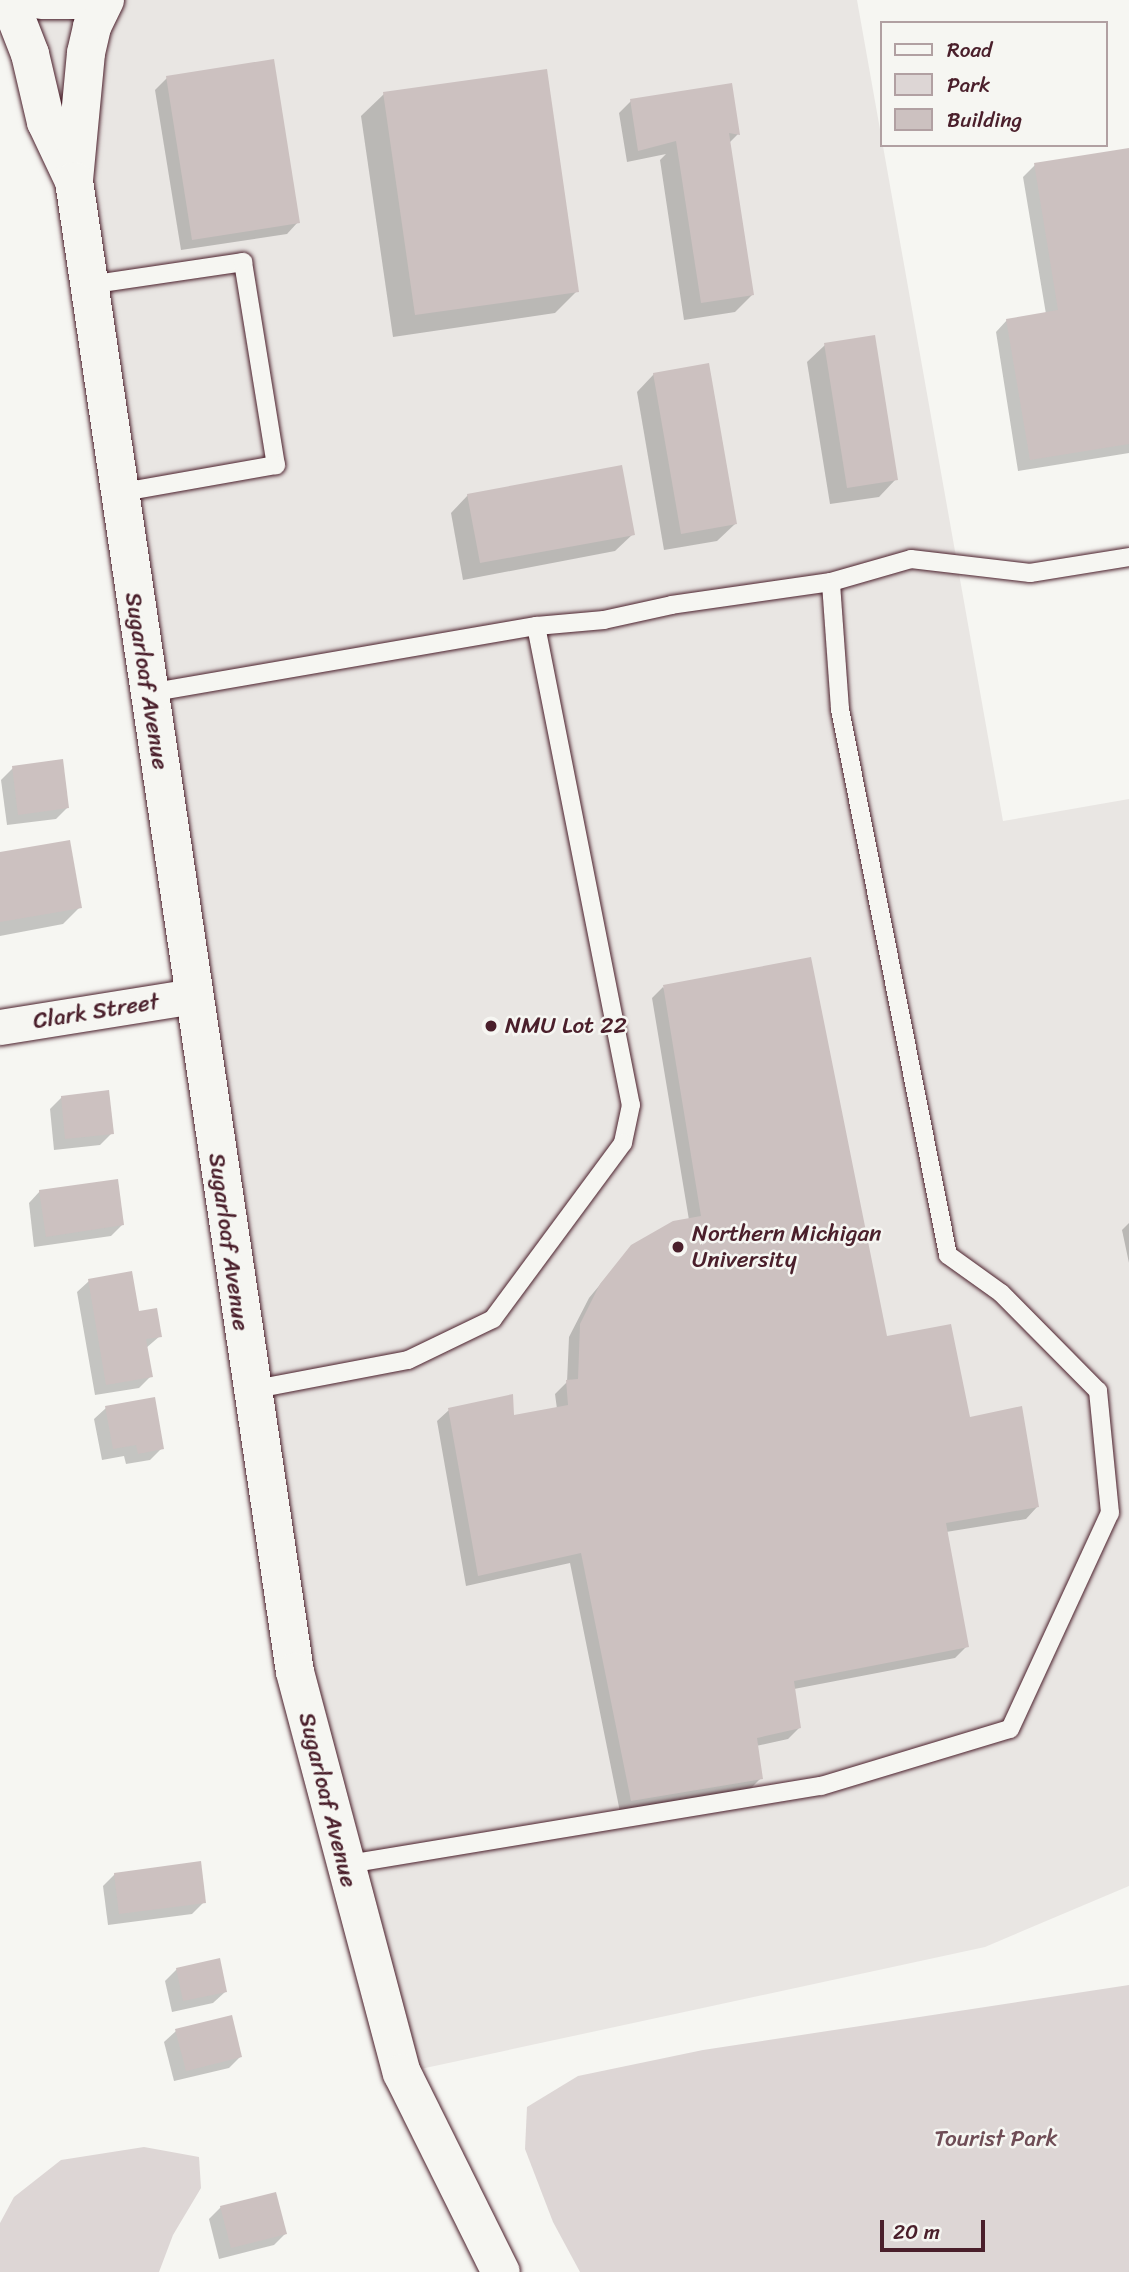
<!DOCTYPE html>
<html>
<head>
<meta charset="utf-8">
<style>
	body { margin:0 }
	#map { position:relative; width:1129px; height:2272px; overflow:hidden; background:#f6f6f2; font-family:Sriracha,sans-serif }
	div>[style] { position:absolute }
	.built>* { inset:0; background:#e9e6e3 }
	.green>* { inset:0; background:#ddd6d5 }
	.shadow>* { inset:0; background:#0003 }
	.building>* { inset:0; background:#ccc1c0 }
	.roads { filter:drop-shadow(0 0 2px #4a1f2b) drop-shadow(0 0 2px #4a1f2b) }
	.lane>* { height:18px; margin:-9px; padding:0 9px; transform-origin:9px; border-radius:9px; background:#f6f6f2 }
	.street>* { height:35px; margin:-17.5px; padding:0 17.5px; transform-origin:17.5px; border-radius:17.5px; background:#f6f6f2 }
	.secondary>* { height:38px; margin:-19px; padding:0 19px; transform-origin:19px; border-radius:19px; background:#f6f6f2 }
	.dots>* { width:19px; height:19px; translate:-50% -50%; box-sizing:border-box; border:4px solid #f6f6f2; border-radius:50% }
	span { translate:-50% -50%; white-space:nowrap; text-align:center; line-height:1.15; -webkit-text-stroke:5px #f6f6f2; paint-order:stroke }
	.street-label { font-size:23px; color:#4a1f2b }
	.poi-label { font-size:23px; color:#4a1f2b }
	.left { translate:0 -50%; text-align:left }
	.park-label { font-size:23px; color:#6f4d56 }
	.legend { position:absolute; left:880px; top:21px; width:228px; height:126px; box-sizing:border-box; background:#f6f6f2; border:2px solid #b1a0a2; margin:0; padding:9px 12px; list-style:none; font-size:21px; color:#4a1f2b }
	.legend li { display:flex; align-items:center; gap:14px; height:35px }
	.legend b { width:35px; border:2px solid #b1a0a2 }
	.scale { position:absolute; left:880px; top:2220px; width:105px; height:32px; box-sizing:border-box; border:4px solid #4a1f2b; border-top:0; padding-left:9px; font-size:21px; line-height:24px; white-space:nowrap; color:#4a1f2b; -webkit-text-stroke:5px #f6f6f2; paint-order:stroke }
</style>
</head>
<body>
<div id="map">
	<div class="built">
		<i style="clip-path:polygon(32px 0,857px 0,1003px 821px,1129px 799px,1129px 1886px,985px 1947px,402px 2073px,343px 1865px)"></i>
	</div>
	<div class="green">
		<i style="clip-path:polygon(1129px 1985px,1129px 2272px,580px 2272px,553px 2222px,525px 2149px,527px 2107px,578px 2076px,703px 2050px)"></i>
		<i style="clip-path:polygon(144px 2147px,199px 2157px,201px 2188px,173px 2235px,159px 2272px,0 2272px,0 2223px,14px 2197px,61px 2160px)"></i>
	</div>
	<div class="shadow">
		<i style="clip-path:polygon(167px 78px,298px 222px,287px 234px,181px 250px,155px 90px)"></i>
		<i style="clip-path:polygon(384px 94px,577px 291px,555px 313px,393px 337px,361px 116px)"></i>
		<i style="clip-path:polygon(631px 101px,738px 134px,729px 143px,752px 295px,735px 312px,684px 320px,660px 160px,666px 154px,627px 162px,619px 113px)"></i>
		<i style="clip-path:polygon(1129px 150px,1129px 453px,1018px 471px,996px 332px,1007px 320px,1046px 314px,1023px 177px,1035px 165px)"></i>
		<i style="clip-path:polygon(825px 345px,896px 479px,879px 497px,830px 504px,807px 362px)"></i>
		<i style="clip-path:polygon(654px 374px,735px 524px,717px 541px,664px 550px,637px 392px)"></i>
		<i style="clip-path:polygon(468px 495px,633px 534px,615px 551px,463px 580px,451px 513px)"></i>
		<i style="clip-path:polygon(13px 768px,67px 808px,56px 819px,7px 825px,1px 780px)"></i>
		<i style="clip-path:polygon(0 854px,80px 907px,63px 924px,0 936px)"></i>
		<i style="clip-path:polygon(663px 987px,886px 1338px,968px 1419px,1037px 1507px,1026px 1519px,946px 1532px,967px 1646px,955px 1658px,794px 1689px,799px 1728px,788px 1739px,756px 1746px,761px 1778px,749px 1790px,620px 1812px,570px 1563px,466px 1586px,437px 1421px,449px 1410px,512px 1417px,557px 1409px,555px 1394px,567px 1382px,569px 1337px,589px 1298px,632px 1246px,689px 1220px,652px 998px)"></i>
		<i style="clip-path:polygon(62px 1097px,112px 1133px,100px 1145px,54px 1150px,50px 1109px)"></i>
		<i style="clip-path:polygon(40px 1191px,122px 1225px,111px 1236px,34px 1247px,29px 1203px)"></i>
		<i style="clip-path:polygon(1129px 1223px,1129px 1263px,1122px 1230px)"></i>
		<i style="clip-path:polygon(89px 1281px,138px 1313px,160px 1336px,146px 1348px,151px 1376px,139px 1388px,95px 1395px,77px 1292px)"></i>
		<i style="clip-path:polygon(106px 1408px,162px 1448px,150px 1460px,126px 1464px,124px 1456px,102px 1460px,94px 1419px)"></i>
		<i style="clip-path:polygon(115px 1874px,204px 1902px,192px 1914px,108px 1925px,103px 1886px)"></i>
		<i style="clip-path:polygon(177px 1969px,225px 1992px,213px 2003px,172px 2012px,165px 1981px)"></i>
		<i style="clip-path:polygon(176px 2031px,241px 2056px,229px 2068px,174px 2081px,164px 2042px)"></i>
		<i style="clip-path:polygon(221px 2207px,285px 2234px,274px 2245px,219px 2259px,209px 2219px)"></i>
	</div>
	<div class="building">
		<i style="clip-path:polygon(274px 59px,300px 223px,192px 240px,166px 76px)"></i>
		<i style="clip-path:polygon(547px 69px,579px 292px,415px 315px,383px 92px)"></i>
		<i style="clip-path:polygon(732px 83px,740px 135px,729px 133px,754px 295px,701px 303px,676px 141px,638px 151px,630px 99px)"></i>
		<i style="clip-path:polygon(1129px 148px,1129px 444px,1030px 460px,1006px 319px,1058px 310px,1034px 163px)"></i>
		<i style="clip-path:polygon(875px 335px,898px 480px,847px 488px,824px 343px)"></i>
		<i style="clip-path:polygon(709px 363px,737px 524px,681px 534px,653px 373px)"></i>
		<i style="clip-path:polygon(622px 465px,635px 535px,480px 563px,467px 494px)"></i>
		<i style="clip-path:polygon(63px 759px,69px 808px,18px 815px,12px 766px)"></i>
		<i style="clip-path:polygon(70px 840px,82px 908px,0 922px,0 852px)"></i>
		<i style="clip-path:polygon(811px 957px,887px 1336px,951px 1324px,970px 1417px,1022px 1406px,1039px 1507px,946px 1523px,969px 1647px,794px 1681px,801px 1728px,757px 1738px,763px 1779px,631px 1801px,581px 1553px,478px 1576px,448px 1408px,513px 1394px,514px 1415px,568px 1405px,566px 1380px,578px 1379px,580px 1324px,600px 1284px,631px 1245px,673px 1221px,701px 1216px,663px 985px)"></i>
		<i style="clip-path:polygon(109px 1090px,114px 1134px,65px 1139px,61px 1096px)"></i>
		<i style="clip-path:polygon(118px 1179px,124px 1225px,46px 1237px,39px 1190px)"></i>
		<i style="clip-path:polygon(132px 1271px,139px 1311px,157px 1308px,162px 1337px,146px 1339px,153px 1377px,106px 1385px,88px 1279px)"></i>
		<i style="clip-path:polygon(155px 1397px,164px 1449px,138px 1454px,136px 1445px,113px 1449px,105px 1406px)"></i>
		<i style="clip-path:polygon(201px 1861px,206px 1903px,119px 1914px,114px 1873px)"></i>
		<i style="clip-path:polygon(220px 1958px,227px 1992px,183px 2001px,176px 1968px)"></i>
		<i style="clip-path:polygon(232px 2015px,242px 2057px,186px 2071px,175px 2029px)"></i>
		<i style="clip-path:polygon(276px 2192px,287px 2234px,231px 2248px,220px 2206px)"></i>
	</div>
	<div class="roads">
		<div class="lane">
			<i style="left:88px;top:285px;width:157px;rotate:-8.4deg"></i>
			<i style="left:243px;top:262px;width:206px;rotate:80.8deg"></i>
			<i style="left:276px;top:465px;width:160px;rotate:170deg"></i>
			<i style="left:831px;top:582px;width:83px;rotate:-16deg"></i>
			<i style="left:911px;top:559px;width:120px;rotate:6.7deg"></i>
			<i style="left:1030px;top:573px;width:100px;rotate:-9.2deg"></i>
			<i style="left:148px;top:693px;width:394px;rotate:-9.8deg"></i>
			<i style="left:536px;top:626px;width:488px;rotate:78.8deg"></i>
			<i style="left:631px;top:1105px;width:39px;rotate:102deg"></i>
			<i style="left:623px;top:1143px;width:219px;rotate:126.5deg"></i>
			<i style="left:493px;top:1319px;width:94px;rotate:154.2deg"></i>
			<i style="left:408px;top:1360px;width:161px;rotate:169.2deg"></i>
			<i style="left:343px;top:1865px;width:484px;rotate:-9.4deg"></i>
			<i style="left:821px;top:1786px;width:197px;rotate:-16.8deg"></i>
			<i style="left:1010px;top:1729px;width:238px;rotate:-65.2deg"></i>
			<i style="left:1110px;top:1513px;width:123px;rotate:-95.6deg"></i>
			<i style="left:1098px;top:1391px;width:138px;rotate:-134.7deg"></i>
			<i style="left:1001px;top:1293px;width:65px;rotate:-144.4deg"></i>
			<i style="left:948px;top:1255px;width:557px;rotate:-101.19deg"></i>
			<i style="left:840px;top:709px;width:127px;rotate:-94.1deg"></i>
			<i style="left:831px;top:582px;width:161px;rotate:171.8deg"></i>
			<i style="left:672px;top:605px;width:70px;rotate:167.6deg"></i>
			<i style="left:604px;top:620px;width:68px;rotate:175deg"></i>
		</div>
		<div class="street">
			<i style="left:0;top:1027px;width:195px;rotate:-9.1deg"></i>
		</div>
		<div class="secondary">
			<i style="left:9px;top:0;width:58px;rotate:68.7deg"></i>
			<i style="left:30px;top:54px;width:70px;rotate:76.8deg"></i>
			<i style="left:46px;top:122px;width:63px;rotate:64.7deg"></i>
			<i style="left:41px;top:0;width:36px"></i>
			<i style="left:105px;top:0;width:30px;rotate:116deg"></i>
			<i style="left:92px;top:27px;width:27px;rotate:103deg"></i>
			<i style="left:86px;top:53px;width:129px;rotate:95.4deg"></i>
			<i style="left:74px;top:181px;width:1507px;rotate:81.57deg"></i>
			<i style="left:295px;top:1672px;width:415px;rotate:75.1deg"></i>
			<i style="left:402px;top:2073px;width:222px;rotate:63.6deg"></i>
		</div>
	</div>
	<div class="dots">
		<i style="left:491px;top:1026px;background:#4a1f2b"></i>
		<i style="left:678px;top:1247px;background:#4a1f2b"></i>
	</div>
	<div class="street-label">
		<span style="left:146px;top:681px;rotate:81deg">Sugarloaf Avenue</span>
		<span style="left:96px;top:1012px;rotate:-9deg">Clark Street</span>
		<span style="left:228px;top:1242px;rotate:82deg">Sugarloaf Avenue</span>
		<span style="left:327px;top:1800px;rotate:76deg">Sugarloaf Avenue</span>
	</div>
	<div class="poi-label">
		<span class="left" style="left:505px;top:1026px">NMU Lot 22</span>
		<span class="left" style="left:692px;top:1247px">Northern Michigan<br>University</span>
	</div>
	<div class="park-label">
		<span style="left:996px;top:2139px">Tourist Park</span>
	</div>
	<ul class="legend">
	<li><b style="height:9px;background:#f6f6f2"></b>Road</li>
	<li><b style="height:19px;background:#ddd6d5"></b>Park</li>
	<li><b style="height:19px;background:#ccc1c0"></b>Building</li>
	</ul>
	<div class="scale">20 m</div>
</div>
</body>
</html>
